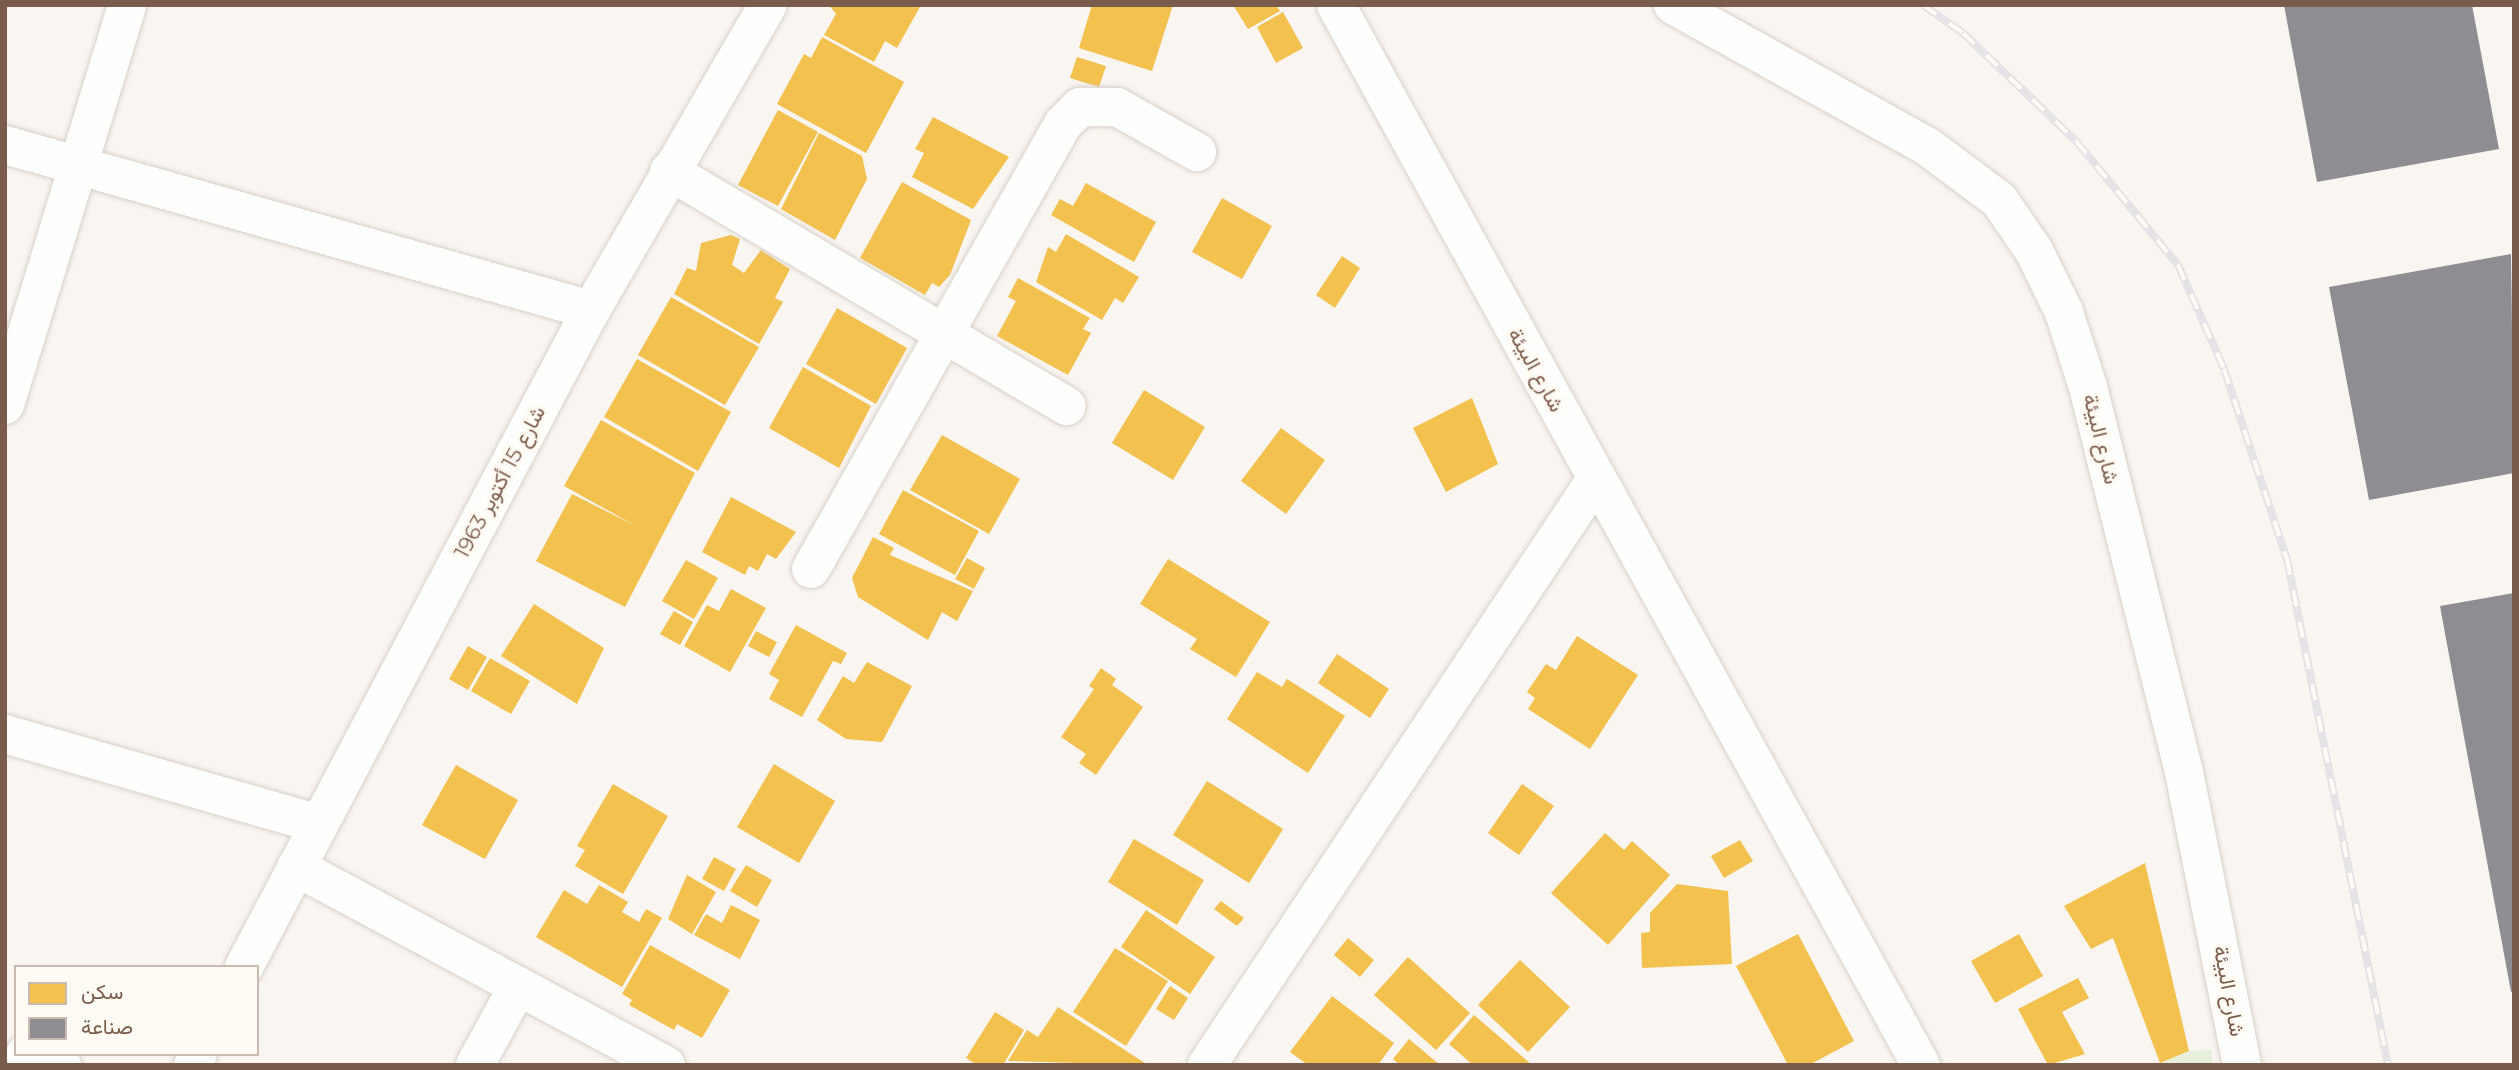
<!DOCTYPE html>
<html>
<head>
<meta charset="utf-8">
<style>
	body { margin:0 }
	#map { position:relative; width:2519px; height:1070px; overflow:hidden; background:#f9f5f0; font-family:Montserrat,Vazirmatn,sans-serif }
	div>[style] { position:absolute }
	.green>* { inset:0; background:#e7f0db }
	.homes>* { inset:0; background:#f2c14e }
	.industry>* { inset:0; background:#8d8d92 }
	.roads { filter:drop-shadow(0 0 2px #d7d1cb) drop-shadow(0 0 2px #d7d1cb) }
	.minor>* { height:38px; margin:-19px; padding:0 19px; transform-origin:19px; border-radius:19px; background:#fefefd }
	.tertiary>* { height:38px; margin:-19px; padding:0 19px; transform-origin:19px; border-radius:19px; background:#fefefd }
	.secondary>* { height:38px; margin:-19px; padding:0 19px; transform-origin:19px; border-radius:19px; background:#fefefd }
	.rail>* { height:8px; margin-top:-4px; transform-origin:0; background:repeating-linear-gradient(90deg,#fffaf3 0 16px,#e6e3e7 0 32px); box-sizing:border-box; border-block:2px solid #e6e3e7 }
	span { translate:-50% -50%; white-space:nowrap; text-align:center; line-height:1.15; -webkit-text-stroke:7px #fffaf3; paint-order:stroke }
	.street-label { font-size:21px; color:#7a5c4d }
	.frame { position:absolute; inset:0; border:7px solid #7a5c4d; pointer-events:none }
	.legend { position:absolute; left:14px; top:965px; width:245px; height:91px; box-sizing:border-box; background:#fffaf3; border:2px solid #cabbb1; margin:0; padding:9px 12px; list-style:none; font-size:21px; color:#7a5c4d }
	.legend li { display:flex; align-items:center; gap:14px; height:35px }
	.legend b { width:35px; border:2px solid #cabbb1 }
</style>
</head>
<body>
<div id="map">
	<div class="green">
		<i style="clip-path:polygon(2211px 1050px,2213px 1065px,2156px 1065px,2189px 1051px)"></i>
	</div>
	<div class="homes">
		<i style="clip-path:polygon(829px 5px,921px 5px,897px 48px,885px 41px,874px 62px,824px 35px,836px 14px)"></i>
		<i style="clip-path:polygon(1092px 5px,1173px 5px,1152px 71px,1079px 48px)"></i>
		<i style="clip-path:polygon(1233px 5px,1276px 5px,1280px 11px,1248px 29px)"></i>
		<i style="clip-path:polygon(1283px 12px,1303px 48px,1276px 63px,1257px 27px)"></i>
		<i style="clip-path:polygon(822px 37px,904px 82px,866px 153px,777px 104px,804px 54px,811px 58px)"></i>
		<i style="clip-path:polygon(1077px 57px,1106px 66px,1099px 87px,1070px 78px)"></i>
		<i style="clip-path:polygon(778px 110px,818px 132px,778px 206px,738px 185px)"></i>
		<i style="clip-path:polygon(933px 117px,1009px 157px,973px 209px,912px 177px,924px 153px,915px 149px)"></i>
		<i style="clip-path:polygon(819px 133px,862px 156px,867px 179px,835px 240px,781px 209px)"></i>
		<i style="clip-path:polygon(902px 182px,971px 220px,950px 275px,939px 287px,932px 283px,925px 295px,860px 258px)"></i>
		<i style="clip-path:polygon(1086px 183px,1156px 222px,1134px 262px,1051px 215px,1060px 199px,1073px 206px)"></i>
		<i style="clip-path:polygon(1222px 198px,1272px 226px,1242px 279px,1192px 252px)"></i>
		<i style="clip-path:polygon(1066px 234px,1139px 277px,1123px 303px,1115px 298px,1102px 320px,1036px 282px,1048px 247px,1056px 252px)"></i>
		<i style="clip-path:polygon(731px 235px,740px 239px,732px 265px,744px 273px,761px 250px,790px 269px,775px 298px,783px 302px,759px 344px,674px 294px,687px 268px,696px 271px,701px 243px)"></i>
		<i style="clip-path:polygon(1342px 256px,1360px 268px,1335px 308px,1316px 295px)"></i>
		<i style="clip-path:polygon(1018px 278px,1090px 318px,1083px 329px,1091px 333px,1068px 375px,997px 336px,1016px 301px,1008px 297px)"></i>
		<i style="clip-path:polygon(671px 297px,759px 347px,725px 405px,638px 355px)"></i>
		<i style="clip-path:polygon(837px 308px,907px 348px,876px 404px,806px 364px)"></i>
		<i style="clip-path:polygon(637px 359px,731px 412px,698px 471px,604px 417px)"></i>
		<i style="clip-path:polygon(803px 367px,871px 406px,839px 468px,769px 428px)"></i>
		<i style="clip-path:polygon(1144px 390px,1205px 427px,1173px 480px,1112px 443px)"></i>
		<i style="clip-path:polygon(1472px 398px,1498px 464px,1446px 492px,1413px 428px)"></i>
		<i style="clip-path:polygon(601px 420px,695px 473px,625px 607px,536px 561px,572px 494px,636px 526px,564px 486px)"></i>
		<i style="clip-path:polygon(1281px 428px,1325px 460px,1286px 514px,1241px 481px)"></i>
		<i style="clip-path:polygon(942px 435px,1020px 479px,989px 534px,910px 490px)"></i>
		<i style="clip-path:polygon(903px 490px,979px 531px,955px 575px,879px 534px)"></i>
		<i style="clip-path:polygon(731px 497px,796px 532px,776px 559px,767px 554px,758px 571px,749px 566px,745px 575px,702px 552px)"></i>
		<i style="clip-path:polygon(873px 537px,894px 548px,890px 555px,973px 591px,957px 621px,942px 612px,928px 640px,858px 597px,852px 578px)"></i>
		<i style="clip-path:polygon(967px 558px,985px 568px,974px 589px,955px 579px)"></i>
		<i style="clip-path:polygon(1168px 559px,1270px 622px,1236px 677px,1190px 649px,1197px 639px,1140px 604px)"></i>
		<i style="clip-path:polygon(686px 560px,718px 578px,694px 619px,662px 601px)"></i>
		<i style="clip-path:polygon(731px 589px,766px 608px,730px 672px,684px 646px,707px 605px,719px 611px)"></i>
		<i style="clip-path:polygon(534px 604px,604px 648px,577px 704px,501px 656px)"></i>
		<i style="clip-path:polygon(674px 611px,693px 622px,680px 645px,660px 634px)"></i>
		<i style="clip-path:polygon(796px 625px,847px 653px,841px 664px,833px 661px,802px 717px,769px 699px,779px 680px,769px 674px)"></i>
		<i style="clip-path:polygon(756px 631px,777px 642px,769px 657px,748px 646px)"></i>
		<i style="clip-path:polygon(1577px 636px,1638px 675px,1590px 749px,1528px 709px,1535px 698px,1527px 692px,1546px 664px,1556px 670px)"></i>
		<i style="clip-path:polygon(468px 646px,487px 657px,468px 690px,449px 679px)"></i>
		<i style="clip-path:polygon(1337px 654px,1389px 689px,1370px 718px,1318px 683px)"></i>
		<i style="clip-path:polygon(490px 658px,530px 681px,511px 714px,471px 691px)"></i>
		<i style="clip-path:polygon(867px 662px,912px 686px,882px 742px,846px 739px,817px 720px,843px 676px,854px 683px)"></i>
		<i style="clip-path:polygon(1101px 668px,1116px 679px,1112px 685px,1143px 707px,1096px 775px,1079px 763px,1086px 754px,1061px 737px,1094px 689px,1089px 686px)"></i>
		<i style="clip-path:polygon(1257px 672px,1282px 687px,1287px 679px,1345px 716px,1308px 773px,1227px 719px)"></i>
		<i style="clip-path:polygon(774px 764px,835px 801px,799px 863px,737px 827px)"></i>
		<i style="clip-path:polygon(456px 765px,518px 800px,485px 859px,422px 825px)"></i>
		<i style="clip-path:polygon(1207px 781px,1283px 829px,1249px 883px,1173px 835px)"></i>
		<i style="clip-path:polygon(613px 784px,668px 816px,623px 894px,575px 866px,585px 850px,577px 846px)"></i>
		<i style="clip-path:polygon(1522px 784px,1554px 806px,1519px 855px,1488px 833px)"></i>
		<i style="clip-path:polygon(1605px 833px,1624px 850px,1632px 841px,1670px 875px,1608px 945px,1551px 893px)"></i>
		<i style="clip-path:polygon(1134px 839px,1204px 880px,1177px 925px,1108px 882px)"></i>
		<i style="clip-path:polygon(1740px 840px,1753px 861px,1724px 878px,1711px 856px)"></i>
		<i style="clip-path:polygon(714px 857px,736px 869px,724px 891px,702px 879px)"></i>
		<i style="clip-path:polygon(2145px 863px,2189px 1051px,2160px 1063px,2113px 938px,2091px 949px,2064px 906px)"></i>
		<i style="clip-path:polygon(746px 865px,772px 880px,757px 907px,730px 891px)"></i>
		<i style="clip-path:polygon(687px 875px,716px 892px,692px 934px,668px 919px)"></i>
		<i style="clip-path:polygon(1677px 884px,1728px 891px,1732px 964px,1642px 968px,1641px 933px,1650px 932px,1650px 913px)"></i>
		<i style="clip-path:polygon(599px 885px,628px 902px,622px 912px,639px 922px,646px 909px,662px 918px,622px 987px,536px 937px,564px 890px,587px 904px)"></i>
		<i style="clip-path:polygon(1221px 901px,1244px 918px,1237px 926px,1214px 909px)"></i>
		<i style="clip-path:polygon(731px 905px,760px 920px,740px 959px,694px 935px,706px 914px,722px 923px)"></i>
		<i style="clip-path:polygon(1146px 910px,1215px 957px,1190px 994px,1121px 947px)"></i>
		<i style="clip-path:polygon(1798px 934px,1854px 1041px,1809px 1065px,1788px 1065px,1736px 966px)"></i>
		<i style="clip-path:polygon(2019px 934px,2043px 976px,1995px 1003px,1971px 961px)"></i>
		<i style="clip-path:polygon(1348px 938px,1374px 960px,1360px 977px,1334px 955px)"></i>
		<i style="clip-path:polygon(650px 945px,730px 990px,702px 1038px,677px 1024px,674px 1030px,629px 1005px,632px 1000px,622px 994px)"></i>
		<i style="clip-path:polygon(1115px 948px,1168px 981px,1126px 1046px,1073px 1012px)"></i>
		<i style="clip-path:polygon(1408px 957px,1470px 1013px,1436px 1050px,1374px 995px)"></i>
		<i style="clip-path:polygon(1520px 960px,1570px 1007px,1528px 1052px,1478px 1005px)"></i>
		<i style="clip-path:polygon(2078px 978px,2089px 998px,2062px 1012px,2085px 1054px,2048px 1065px,2018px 1009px)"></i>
		<i style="clip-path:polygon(1170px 986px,1188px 998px,1174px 1020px,1156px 1009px)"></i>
		<i style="clip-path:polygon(1332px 996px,1394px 1043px,1378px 1065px,1308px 1065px,1290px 1052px)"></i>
		<i style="clip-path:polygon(1058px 1007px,1148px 1065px,1008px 1061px,1027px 1030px,1038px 1037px)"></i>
		<i style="clip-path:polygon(995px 1012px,1024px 1030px,1003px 1065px,977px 1065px,966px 1058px)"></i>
		<i style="clip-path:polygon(1474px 1015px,1532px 1065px,1473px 1065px,1449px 1044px)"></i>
		<i style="clip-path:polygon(1409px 1039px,1440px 1065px,1400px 1065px,1393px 1059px)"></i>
	</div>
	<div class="industry">
		<i style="clip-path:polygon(2284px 5px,2472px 5px,2499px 149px,2317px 182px)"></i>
		<i style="clip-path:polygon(2511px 254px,2514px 473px,2369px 500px,2329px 287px)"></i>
		<i style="clip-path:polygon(2514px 593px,2514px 991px,2511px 992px,2440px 606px)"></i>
	</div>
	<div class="roads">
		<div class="minor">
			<i style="left:5px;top:145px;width:609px;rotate:15.73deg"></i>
			<i style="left:669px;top:171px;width:462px;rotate:30.6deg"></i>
			<i style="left:5px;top:405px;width:418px;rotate:-73deg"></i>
			<i style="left:811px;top:569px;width:511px;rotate:-60.48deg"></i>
			<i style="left:1063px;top:124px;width:24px;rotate:-45deg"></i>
			<i style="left:1080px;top:107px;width:37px"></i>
			<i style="left:1117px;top:107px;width:92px;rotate:29.4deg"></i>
			<i style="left:5px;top:734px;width:327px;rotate:16deg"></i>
			<i style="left:296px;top:867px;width:420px;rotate:28.2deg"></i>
			<i style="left:25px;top:1054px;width:39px;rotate:17deg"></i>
			<i style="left:475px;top:1065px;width:90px;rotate:-61.4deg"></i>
			<i style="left:1207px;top:1065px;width:703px;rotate:-56.42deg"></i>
		</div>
		<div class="tertiary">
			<i style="left:244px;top:967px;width:743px;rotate:-62.16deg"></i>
			<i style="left:591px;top:310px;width:353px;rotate:-59.9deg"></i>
			<i style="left:193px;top:1065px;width:12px;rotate:-66deg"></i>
		</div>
		<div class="secondary">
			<i style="left:1336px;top:5px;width:1211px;rotate:61.11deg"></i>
			<i style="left:1673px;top:5px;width:292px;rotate:29.1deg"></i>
			<i style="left:1928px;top:147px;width:89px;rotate:36.7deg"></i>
			<i style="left:1999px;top:200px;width:62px;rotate:55.5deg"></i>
			<i style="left:2034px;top:251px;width:68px;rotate:63.8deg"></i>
			<i style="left:2064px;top:312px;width:79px;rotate:72.3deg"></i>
			<i style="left:2088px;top:387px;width:397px;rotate:76deg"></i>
			<i style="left:2184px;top:772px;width:299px;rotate:78.8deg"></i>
		</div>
	</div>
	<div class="rail">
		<i style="left:1923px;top:5px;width:49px;rotate:35deg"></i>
		<i style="left:1963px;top:33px;width:156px;rotate:43.7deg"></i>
		<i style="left:2076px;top:141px;width:161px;rotate:50.6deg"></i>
		<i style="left:2178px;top:265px;width:114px;rotate:66.1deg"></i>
		<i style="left:2224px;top:369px;width:200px;rotate:71.7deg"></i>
		<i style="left:2287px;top:559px;width:516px;rotate:78.71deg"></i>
	</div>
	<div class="street-label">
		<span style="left:1536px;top:370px;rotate:61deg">شارع البيئة</span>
		<span style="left:2101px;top:439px;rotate:76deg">شارع البيئة</span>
		<span style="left:500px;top:482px;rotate:-62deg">شارع 15 أكتوبر 1963</span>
		<span style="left:2229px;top:991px;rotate:79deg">شارع البيئة</span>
	</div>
	<div class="frame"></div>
	<ul class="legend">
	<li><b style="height:19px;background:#f2c14e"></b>سكن</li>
	<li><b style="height:19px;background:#8d8d92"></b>صناعة</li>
	</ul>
</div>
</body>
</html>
